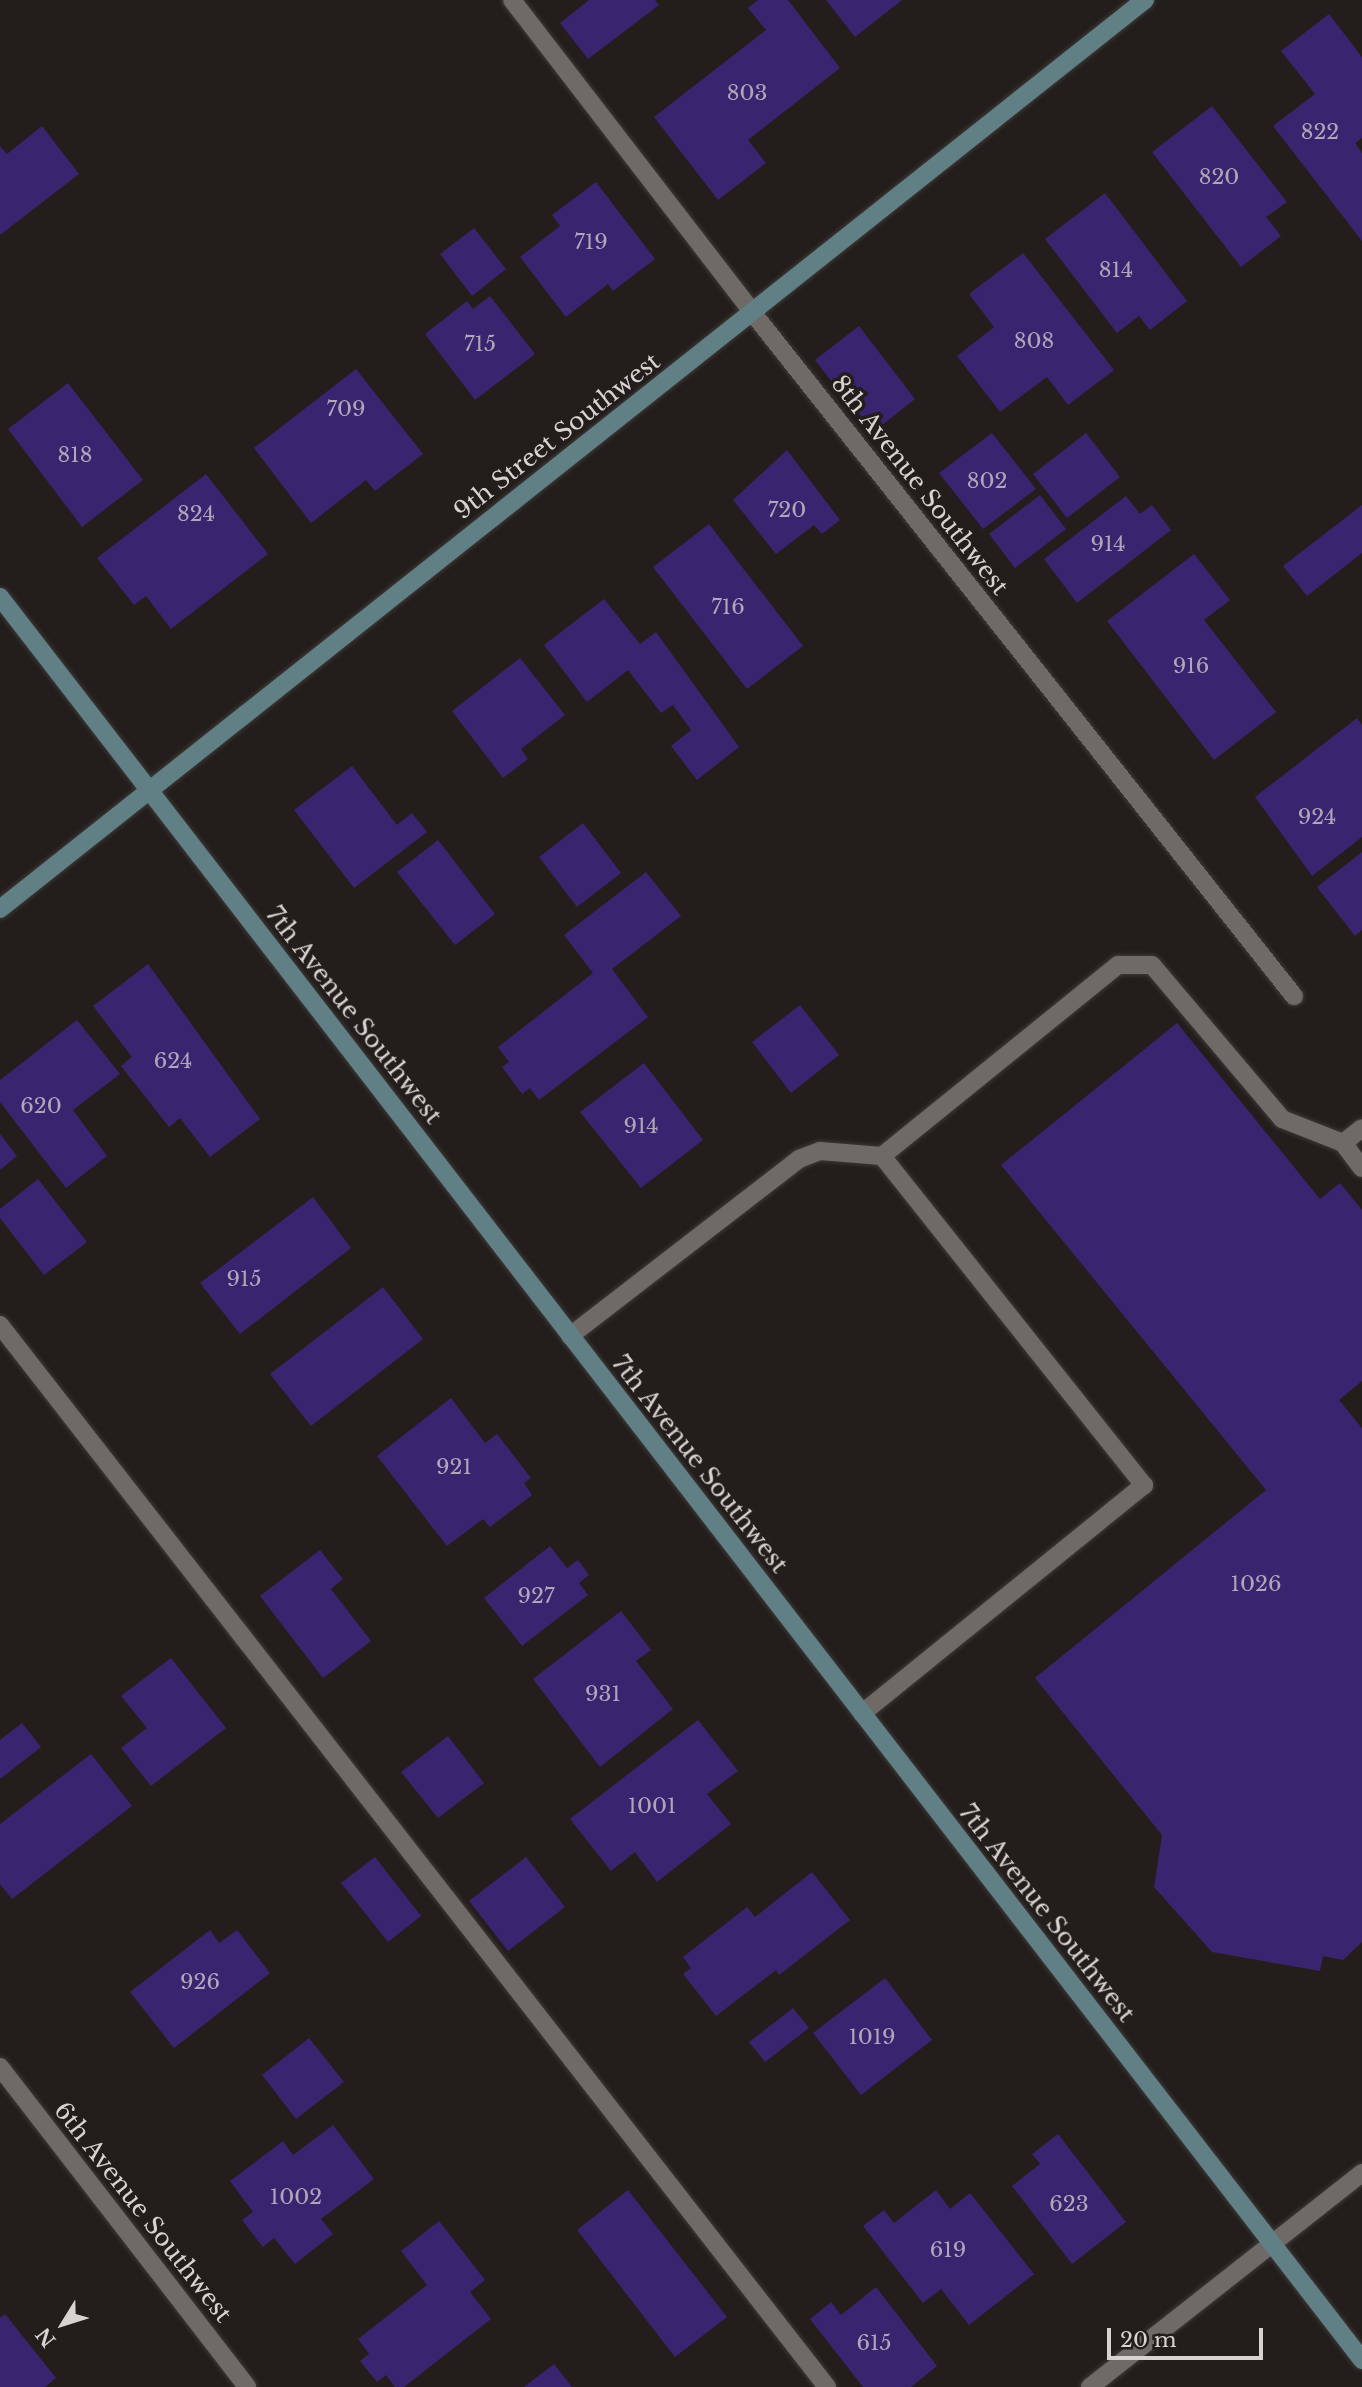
<!DOCTYPE html>
<html>
<head>
<meta charset="utf-8">
<style>
	body { margin:0 }
	#map { position:relative; width:1362px; height:2387px; overflow:hidden; background:#231e1c; font-family:"Libre Baskerville",serif }
	div>[style] { position:absolute }
	.building>* { inset:0; background:#392470 }
	.roads { filter:drop-shadow(0 0 2px #3d3937) drop-shadow(0 0 2px #3d3937) }
	.lane>* { height:18px; margin:-9px; padding:0 9px; transform-origin:9px; border-radius:9px; background:#706a67 }
	.street>* { height:18px; margin:-9px; padding:0 9px; transform-origin:9px; border-radius:9px; background:#706a67 }
	.secondary>* { height:18px; margin:-9px; padding:0 9px; transform-origin:9px; border-radius:9px; background:#608085 }
	span { translate:-50% -50%; white-space:nowrap; text-align:center; line-height:1.15; -webkit-text-stroke:7px #231e1c; paint-order:stroke }
	.number-label { font-size:21px; color:#afa7b9 }
	.number-label span { -webkit-text-stroke-width:0 }
	.street-label { font-size:24px; color:#d6d3d1 }
	.north { position:absolute; left:28px; top:2289px; width:70px; height:70px; -webkit-text-stroke:5px #231e1c; paint-order:stroke; rotate:232deg; font-size:19px; font-weight:700; line-height:28px; text-align:center; color:#d6d3d1 }
	.north::after { content:''; display:block; margin:auto; width:24px; height:32px; background:#d6d3d1; clip-path:polygon(50% 0,100% 100%,50% 72%,0 100%) }
	.scale { position:absolute; left:1107px; top:2328px; width:156px; height:32px; box-sizing:border-box; border:4px solid #d6d3d1; border-top:0; padding-left:9px; font-size:21px; line-height:24px; white-space:nowrap; color:#d6d3d1; -webkit-text-stroke:5px #231e1c; paint-order:stroke }
</style>
</head>
<body>
<div id="map">
	<div class="building">
		<i style="clip-path:polygon(589px 0,655px 0,659px 5px,588px 59px,560px 23px)"></i>
		<i style="clip-path:polygon(758px 0,788px 0,840px 68px,748px 140px,766px 163px,718px 200px,654px 117px,766px 30px,748px 8px)"></i>
		<i style="clip-path:polygon(826px 0,902px 0,855px 37px)"></i>
		<i style="clip-path:polygon(1329px 14px,1362px 57px,1362px 138px,1355px 143px,1362px 153px,1362px 241px,1273px 126px,1315px 94px,1281px 51px)"></i>
		<i style="clip-path:polygon(1212px 106px,1287px 202px,1266px 217px,1281px 236px,1241px 267px,1152px 152px)"></i>
		<i style="clip-path:polygon(42px 126px,79px 174px,0 235px,0 146px,7px 154px)"></i>
		<i style="clip-path:polygon(596px 182px,655px 259px,613px 291px,608px 284px,566px 317px,520px 257px,560px 226px,552px 215px)"></i>
		<i style="clip-path:polygon(1105px 193px,1187px 301px,1150px 330px,1139px 316px,1117px 333px,1045px 239px)"></i>
		<i style="clip-path:polygon(474px 228px,506px 269px,472px 296px,440px 254px)"></i>
		<i style="clip-path:polygon(1023px 253px,1114px 370px,1068px 405px,1047px 377px,1000px 412px,957px 356px,994px 327px,969px 294px)"></i>
		<i style="clip-path:polygon(490px 296px,535px 354px,475px 400px,425px 334px,467px 301px,473px 309px)"></i>
		<i style="clip-path:polygon(859px 326px,915px 399px,872px 433px,815px 360px)"></i>
		<i style="clip-path:polygon(356px 369px,423px 454px,375px 491px,366px 480px,311px 523px,254px 448px)"></i>
		<i style="clip-path:polygon(68px 383px,143px 480px,82px 527px,8px 429px)"></i>
		<i style="clip-path:polygon(992px 433px,1036px 489px,983px 529px,939px 473px)"></i>
		<i style="clip-path:polygon(1086px 433px,1120px 477px,1067px 518px,1033px 474px)"></i>
		<i style="clip-path:polygon(787px 450px,840px 520px,822px 534px,814px 525px,776px 554px,733px 500px)"></i>
		<i style="clip-path:polygon(206px 474px,268px 554px,171px 629px,146px 596px,134px 605px,97px 558px)"></i>
		<i style="clip-path:polygon(1040px 495px,1066px 529px,1015px 568px,989px 534px)"></i>
		<i style="clip-path:polygon(1126px 496px,1140px 514px,1152px 505px,1171px 530px,1077px 603px,1044px 559px)"></i>
		<i style="clip-path:polygon(1362px 505px,1362px 553px,1307px 596px,1283px 566px)"></i>
		<i style="clip-path:polygon(709px 524px,803px 646px,747px 689px,653px 567px)"></i>
		<i style="clip-path:polygon(1194px 554px,1230px 600px,1204px 620px,1276px 712px,1214px 760px,1107px 621px)"></i>
		<i style="clip-path:polygon(604px 599px,640px 644px,656px 632px,739px 747px,697px 780px,671px 746px,691px 730px,673px 705px,661px 713px,628px 670px,587px 702px,544px 645px)"></i>
		<i style="clip-path:polygon(520px 658px,565px 715px,521px 749px,528px 759px,503px 778px,452px 711px)"></i>
		<i style="clip-path:polygon(1357px 718px,1362px 725px,1362px 837px,1312px 876px,1255px 797px)"></i>
		<i style="clip-path:polygon(352px 766px,397px 825px,412px 813px,427px 832px,354px 888px,294px 810px)"></i>
		<i style="clip-path:polygon(583px 823px,621px 873px,577px 907px,539px 857px)"></i>
		<i style="clip-path:polygon(438px 840px,495px 914px,455px 945px,397px 872px)"></i>
		<i style="clip-path:polygon(1362px 852px,1362px 930px,1355px 936px,1317px 887px)"></i>
		<i style="clip-path:polygon(646px 872px,681px 916px,612px 969px,648px 1017px,539px 1100px,530px 1088px,522px 1094px,502px 1067px,509px 1062px,498px 1047px,593px 973px,564px 935px)"></i>
		<i style="clip-path:polygon(148px 964px,260px 1119px,210px 1157px,180px 1118px,169px 1127px,121px 1066px,132px 1057px,93px 1006px)"></i>
		<i style="clip-path:polygon(800px 1005px,839px 1055px,791px 1093px,752px 1042px)"></i>
		<i style="clip-path:polygon(77px 1020px,120px 1074px,73px 1110px,107px 1156px,66px 1188px,0 1102px,0 1080px)"></i>
		<i style="clip-path:polygon(1177px 1023px,1320px 1199px,1340px 1183px,1362px 1210px,1362px 1381px,1339px 1400px,1362px 1428px,1362px 1942px,1343px 1960px,1323px 1956px,1320px 1971px,1212px 1952px,1154px 1887px,1162px 1835px,1035px 1678px,1266px 1490px,1001px 1165px)"></i>
		<i style="clip-path:polygon(644px 1063px,703px 1140px,641px 1188px,580px 1112px)"></i>
		<i style="clip-path:polygon(0 1134px,17px 1156px,0 1170px)"></i>
		<i style="clip-path:polygon(38px 1179px,87px 1242px,44px 1275px,0 1218px,0 1209px)"></i>
		<i style="clip-path:polygon(313px 1197px,351px 1248px,240px 1334px,200px 1283px)"></i>
		<i style="clip-path:polygon(383px 1287px,423px 1339px,311px 1426px,270px 1374px)"></i>
		<i style="clip-path:polygon(451px 1398px,485px 1443px,497px 1434px,531px 1478px,524px 1483px,532px 1495px,490px 1527px,483px 1519px,447px 1546px,377px 1456px)"></i>
		<i style="clip-path:polygon(550px 1546px,567px 1568px,578px 1560px,589px 1575px,579px 1583px,588px 1595px,522px 1646px,484px 1598px)"></i>
		<i style="clip-path:polygon(320px 1550px,343px 1579px,331px 1589px,371px 1641px,323px 1678px,260px 1596px)"></i>
		<i style="clip-path:polygon(621px 1611px,651px 1650px,636px 1661px,673px 1709px,600px 1767px,533px 1679px)"></i>
		<i style="clip-path:polygon(171px 1658px,226px 1728px,151px 1786px,121px 1748px,147px 1728px,121px 1696px)"></i>
		<i style="clip-path:polygon(698px 1720px,738px 1771px,707px 1794px,731px 1824px,657px 1882px,635px 1852px,611px 1871px,570px 1819px)"></i>
		<i style="clip-path:polygon(22px 1723px,41px 1747px,0 1779px,0 1740px)"></i>
		<i style="clip-path:polygon(448px 1736px,484px 1783px,438px 1818px,401px 1772px)"></i>
		<i style="clip-path:polygon(91px 1754px,132px 1806px,12px 1899px,0 1884px,0 1824px)"></i>
		<i style="clip-path:polygon(375px 1857px,421px 1916px,388px 1942px,341px 1883px)"></i>
		<i style="clip-path:polygon(526px 1857px,565px 1907px,508px 1951px,469px 1901px)"></i>
		<i style="clip-path:polygon(812px 1872px,850px 1920px,779px 1975px,776px 1970px,716px 2016px,683px 1974px,691px 1968px,683px 1957px,747px 1907px,755px 1917px)"></i>
		<i style="clip-path:polygon(210px 1930px,219px 1943px,237px 1930px,270px 1973px,174px 2048px,130px 1992px)"></i>
		<i style="clip-path:polygon(885px 1978px,932px 2040px,861px 2095px,813px 2033px)"></i>
		<i style="clip-path:polygon(793px 2008px,809px 2028px,765px 2062px,749px 2042px)"></i>
		<i style="clip-path:polygon(309px 2038px,344px 2082px,296px 2119px,262px 2075px)"></i>
		<i style="clip-path:polygon(333px 2125px,374px 2179px,321px 2219px,333px 2234px,295px 2264px,274px 2238px,263px 2247px,242px 2220px,253px 2212px,230px 2181px,283px 2141px,293px 2155px)"></i>
		<i style="clip-path:polygon(1058px 2134px,1126px 2222px,1072px 2264px,1012px 2186px,1040px 2164px,1032px 2154px)"></i>
		<i style="clip-path:polygon(628px 2190px,727px 2317px,675px 2357px,577px 2230px)"></i>
		<i style="clip-path:polygon(936px 2190px,950px 2209px,970px 2193px,1034px 2274px,969px 2325px,941px 2289px,923px 2303px,863px 2226px,884px 2210px,894px 2223px)"></i>
		<i style="clip-path:polygon(439px 2221px,485px 2280px,470px 2292px,491px 2319px,404px 2387px,395px 2387px,386px 2375px,377px 2382px,360px 2361px,369px 2354px,358px 2339px,427px 2285px,401px 2251px)"></i>
		<i style="clip-path:polygon(876px 2287px,937px 2366px,911px 2387px,863px 2387px,810px 2319px,831px 2302px,841px 2315px)"></i>
		<i style="clip-path:polygon(5px 2314px,56px 2378px,45px 2387px,0 2387px,0 2318px)"></i>
		<i style="clip-path:polygon(554px 2364px,572px 2387px,524px 2387px)"></i>
	</div>
	<div class="roads">
		<div class="lane">
			<i style="left:1343px;top:1143px;width:24px;rotate:-38deg"></i>
			<i style="left:882px;top:1156px;width:304px;rotate:-39deg"></i>
			<i style="left:1118px;top:965px;width:34px"></i>
			<i style="left:1152px;top:965px;width:202px;rotate:49.8deg"></i>
			<i style="left:1282px;top:1119px;width:66px;rotate:21.5deg"></i>
			<i style="left:1343px;top:1143px;width:31px;rotate:53deg"></i>
			<i style="left:0;top:1325px;width:1346px;rotate:52.09deg"></i>
			<i style="left:570px;top:1336px;width:289px;rotate:-37.7deg"></i>
			<i style="left:799px;top:1159px;width:22px;rotate:-21deg"></i>
			<i style="left:820px;top:1151px;width:62px;rotate:4.6deg"></i>
			<i style="left:882px;top:1156px;width:421px;rotate:51.5deg"></i>
			<i style="left:1144px;top:1485px;width:363px;rotate:141deg"></i>
		</div>
		<div class="street">
			<i style="left:512px;top:0;width:394px;rotate:52.4deg"></i>
			<i style="left:752px;top:312px;width:873px;rotate:51.61deg"></i>
			<i style="left:0;top:2067px;width:404px;rotate:52.3deg"></i>
			<i style="left:1090px;top:2387px;width:346px;rotate:-38.2deg"></i>
		</div>
		<div class="secondary">
			<i style="left:0;top:597px;width:2228px;rotate:52.31deg"></i>
			<i style="left:0;top:909px;width:1462px;rotate:-38.45deg"></i>
		</div>
	</div>
	<div class="number-label">
		<span style="left:747px;top:93px">803</span>
		<span style="left:1320px;top:132px">822</span>
		<span style="left:1219px;top:177px">820</span>
		<span style="left:591px;top:242px">719</span>
		<span style="left:1116px;top:270px">814</span>
		<span style="left:1034px;top:341px">808</span>
		<span style="left:480px;top:344px">715</span>
		<span style="left:346px;top:409px">709</span>
		<span style="left:75px;top:455px">818</span>
		<span style="left:987px;top:481px">802</span>
		<span style="left:787px;top:510px">720</span>
		<span style="left:196px;top:514px">824</span>
		<span style="left:1108px;top:544px">914</span>
		<span style="left:728px;top:607px">716</span>
		<span style="left:1191px;top:666px">916</span>
		<span style="left:1317px;top:817px">924</span>
		<span style="left:173px;top:1061px">624</span>
		<span style="left:41px;top:1106px">620</span>
		<span style="left:641px;top:1126px">914</span>
		<span style="left:244px;top:1279px">915</span>
		<span style="left:454px;top:1467px">921</span>
		<span style="left:1256px;top:1584px">1026</span>
		<span style="left:536px;top:1596px">927</span>
		<span style="left:603px;top:1694px">931</span>
		<span style="left:652px;top:1806px">1001</span>
		<span style="left:200px;top:1982px">926</span>
		<span style="left:872px;top:2037px">1019</span>
		<span style="left:296px;top:2197px">1002</span>
		<span style="left:1069px;top:2204px">623</span>
		<span style="left:948px;top:2250px">619</span>
		<span style="left:874px;top:2343px">615</span>
	</div>
	<div class="street-label">
		<span style="left:557px;top:436px;rotate:-38deg">9th Street Southwest</span>
		<span style="left:920px;top:485px;rotate:52deg">8th Avenue Southwest</span>
		<span style="left:354px;top:1015px;rotate:52deg">7th Avenue Southwest</span>
		<span style="left:700px;top:1464px;rotate:52deg">7th Avenue Southwest</span>
		<span style="left:1047px;top:1913px;rotate:52deg">7th Avenue Southwest</span>
		<span style="left:143px;top:2212px;rotate:52deg">6th Avenue Southwest</span>
	</div>
	<div class="north">N</div>
	<div class="scale">20 m</div>
</div>
</body>
</html>
